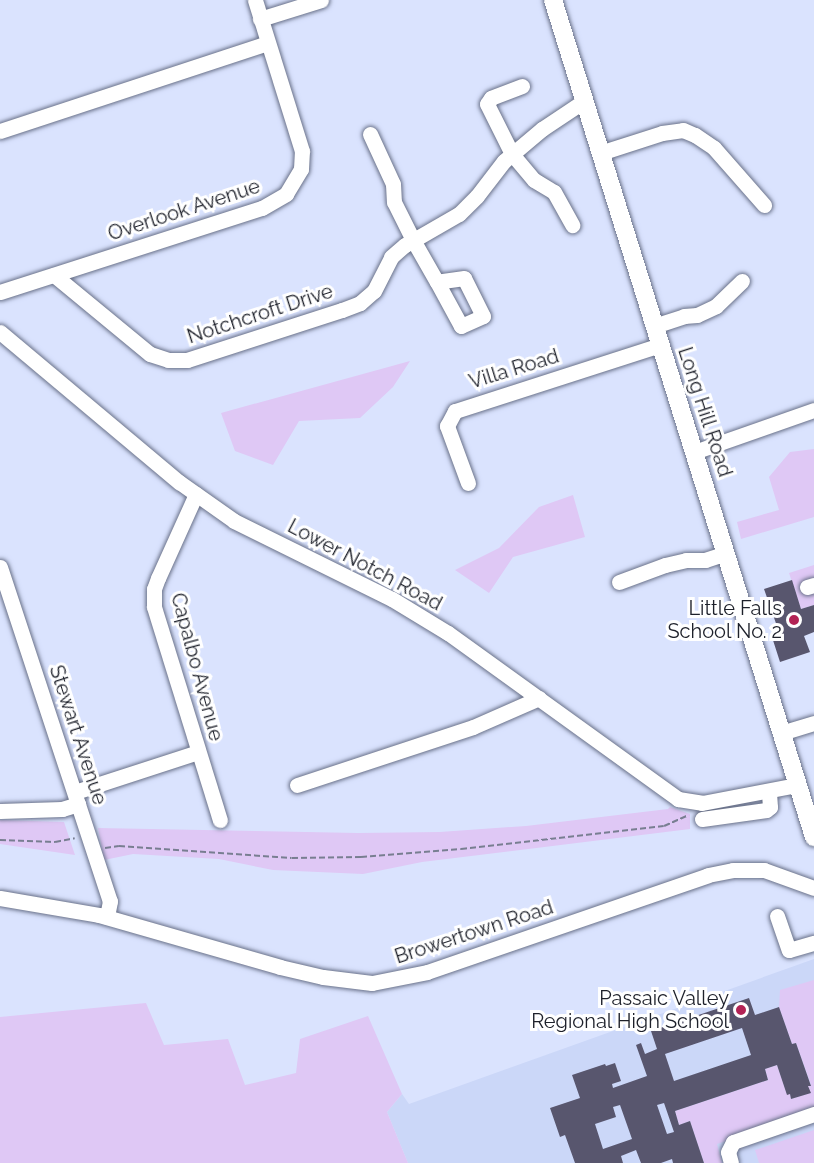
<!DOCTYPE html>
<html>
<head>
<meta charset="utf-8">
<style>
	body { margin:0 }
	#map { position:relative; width:814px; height:1163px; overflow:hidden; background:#dae3fe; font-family:Raleway,sans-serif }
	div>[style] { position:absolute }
	.built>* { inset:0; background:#cbd7f8 }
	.green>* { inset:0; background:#dfc8f5 }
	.building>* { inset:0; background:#58566e }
	.path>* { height:1.5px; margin-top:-0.75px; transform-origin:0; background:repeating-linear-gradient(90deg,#787e91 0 6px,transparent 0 9px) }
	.roads { filter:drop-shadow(0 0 2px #697189) drop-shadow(0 0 2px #697189) }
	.minor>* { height:15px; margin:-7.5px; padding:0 7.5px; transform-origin:7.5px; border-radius:7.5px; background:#fff }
	.major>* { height:18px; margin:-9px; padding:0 9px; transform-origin:9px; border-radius:9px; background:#fff }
	.dots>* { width:16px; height:16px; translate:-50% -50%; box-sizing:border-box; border:3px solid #fff; border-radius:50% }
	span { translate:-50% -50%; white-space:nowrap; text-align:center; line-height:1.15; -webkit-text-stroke:6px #fff; paint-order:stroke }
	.street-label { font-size:20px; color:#1d202a }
	.poi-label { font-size:20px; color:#1d202a }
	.right { translate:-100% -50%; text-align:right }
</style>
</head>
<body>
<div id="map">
	<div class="built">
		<i style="clip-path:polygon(814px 959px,814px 1163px,408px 1163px,387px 1112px,402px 1094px,409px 1104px)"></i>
	</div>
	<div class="green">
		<i style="clip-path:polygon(410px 361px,393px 387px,360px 418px,299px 421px,273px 465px,235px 451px,221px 413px)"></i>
		<i style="clip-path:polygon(814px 449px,814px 517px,741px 539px,737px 522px,779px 510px,769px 477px,790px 452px)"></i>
		<i style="clip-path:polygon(573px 495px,585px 537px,513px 557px,489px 593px,455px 570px,499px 548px,539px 507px)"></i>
		<i style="clip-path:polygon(814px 565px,814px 605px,801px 609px,789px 573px)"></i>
		<i style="clip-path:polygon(670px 807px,690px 814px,690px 829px,422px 862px,363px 874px,273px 870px,219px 859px,133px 854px,104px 860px,98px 828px,358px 833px,440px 832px,526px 826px,668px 809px)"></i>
		<i style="clip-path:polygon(0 820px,64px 822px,75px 855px,0 844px)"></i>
		<i style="clip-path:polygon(814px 980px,814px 1111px,717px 1144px,722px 1163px,704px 1163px,690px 1121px,679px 1125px,675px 1111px,768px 1080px,765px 1069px,777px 1065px,787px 1094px,790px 1094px,791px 1099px,810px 1093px,808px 1086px,811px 1085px,796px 1043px,792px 1044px,779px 1007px,780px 990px)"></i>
		<i style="clip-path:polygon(146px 1003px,164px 1045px,228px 1039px,245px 1085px,296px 1073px,300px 1039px,368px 1016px,402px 1094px,387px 1112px,408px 1163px,0 1163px,0 1017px)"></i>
		<i style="clip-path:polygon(814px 1130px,814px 1163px,759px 1163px,755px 1150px)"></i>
	</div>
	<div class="building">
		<i style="clip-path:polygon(792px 580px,801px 609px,814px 605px,814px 632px,804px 636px,810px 652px,780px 662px,771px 634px,779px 632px,764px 589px)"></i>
		<i style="clip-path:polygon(evenodd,749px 998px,755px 1015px,779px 1007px,792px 1044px,796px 1043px,811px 1086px,808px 1086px,811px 1093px,791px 1099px,790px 1094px,787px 1095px,777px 1065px,765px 1069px,768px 1080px,675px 1111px,679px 1125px,690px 1121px,704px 1163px,673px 1163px,672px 1159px,661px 1163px,641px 1163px,636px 1150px,621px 1156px,623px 1163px,575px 1163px,565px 1135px,560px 1137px,550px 1108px,580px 1098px,572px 1075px,605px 1064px,606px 1066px,615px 1063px,621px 1081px,612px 1084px,613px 1088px,647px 1076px,636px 1045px,641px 1043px,645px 1054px,657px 1049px,651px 1031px,749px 998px,742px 1028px,751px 1055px,674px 1081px,665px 1054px,742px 1028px,749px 998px,664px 1103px,674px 1132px,667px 1134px,657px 1105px,664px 1103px,749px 998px,620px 1105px,632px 1139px,603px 1149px,595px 1124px,616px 1117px,613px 1107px,620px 1105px)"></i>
	</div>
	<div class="path">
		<i style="left:0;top:840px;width:55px;rotate:2.1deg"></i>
		<i style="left:55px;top:842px;width:20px;rotate:-11deg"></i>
		<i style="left:105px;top:848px;width:14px;rotate:-8deg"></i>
		<i style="left:119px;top:846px;width:173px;rotate:4deg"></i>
		<i style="left:292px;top:858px;width:69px;rotate:-0.8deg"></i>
		<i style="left:361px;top:857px;width:100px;rotate:-4.6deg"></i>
		<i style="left:461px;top:849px;width:204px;rotate:-6.5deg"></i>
		<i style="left:664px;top:826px;width:27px;rotate:-24deg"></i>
	</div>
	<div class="roads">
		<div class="minor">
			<i style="left:260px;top:19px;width:64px;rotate:-17.3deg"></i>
			<i style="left:522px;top:86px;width:33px;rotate:159deg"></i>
			<i style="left:491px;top:98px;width:7px;rotate:124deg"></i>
			<i style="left:487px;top:104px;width:56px;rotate:63.4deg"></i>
			<i style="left:512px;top:154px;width:34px;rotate:50deg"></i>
			<i style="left:534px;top:180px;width:23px;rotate:31deg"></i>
			<i style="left:554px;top:192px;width:38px;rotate:61deg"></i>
			<i style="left:0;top:131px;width:281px;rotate:-18.2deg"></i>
			<i style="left:370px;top:134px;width:55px;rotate:65.3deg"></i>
			<i style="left:393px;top:184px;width:18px;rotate:87deg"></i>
			<i style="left:394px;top:202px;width:42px;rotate:63.4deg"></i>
			<i style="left:413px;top:240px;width:48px;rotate:60.3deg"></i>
			<i style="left:437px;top:282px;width:50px;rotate:61.4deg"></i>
			<i style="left:461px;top:326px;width:24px;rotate:-24deg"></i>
			<i style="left:483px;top:316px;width:42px;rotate:-116.6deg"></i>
			<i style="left:464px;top:278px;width:27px;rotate:172deg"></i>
			<i style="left:600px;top:153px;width:65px;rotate:-17.9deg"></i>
			<i style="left:662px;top:133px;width:21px;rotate:-8deg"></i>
			<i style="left:683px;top:130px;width:13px;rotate:23deg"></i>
			<i style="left:695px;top:135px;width:23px;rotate:34deg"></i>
			<i style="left:714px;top:148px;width:76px;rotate:48.7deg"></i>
			<i style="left:54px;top:275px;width:124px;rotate:39.5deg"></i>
			<i style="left:150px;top:354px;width:19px;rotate:18deg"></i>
			<i style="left:168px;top:360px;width:19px"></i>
			<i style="left:187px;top:360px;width:163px;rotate:-17.9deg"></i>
			<i style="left:342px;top:310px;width:19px;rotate:-21deg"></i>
			<i style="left:360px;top:303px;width:18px;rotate:-41deg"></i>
			<i style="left:374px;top:291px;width:38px;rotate:-63deg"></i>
			<i style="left:391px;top:257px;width:18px;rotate:-41deg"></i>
			<i style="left:405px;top:245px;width:62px;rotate:-29.9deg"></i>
			<i style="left:459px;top:214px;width:25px;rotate:-45deg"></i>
			<i style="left:477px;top:196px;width:44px;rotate:-52.4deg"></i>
			<i style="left:504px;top:161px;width:50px;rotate:-40.1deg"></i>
			<i style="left:542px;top:129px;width:50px;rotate:-33.7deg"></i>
			<i style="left:0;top:292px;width:275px;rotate:-17.8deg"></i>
			<i style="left:262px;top:208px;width:28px;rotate:-30deg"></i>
			<i style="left:286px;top:194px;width:29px;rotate:-59deg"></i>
			<i style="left:301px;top:169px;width:18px;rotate:-87deg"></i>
			<i style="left:302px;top:151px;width:158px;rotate:-107.3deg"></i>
			<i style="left:654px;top:326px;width:32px;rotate:-18deg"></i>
			<i style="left:684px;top:316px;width:13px;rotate:-4deg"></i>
			<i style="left:697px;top:315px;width:21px;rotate:-25deg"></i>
			<i style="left:716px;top:306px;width:36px;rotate:-44deg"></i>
			<i style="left:0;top:332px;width:234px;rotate:40deg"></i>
			<i style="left:179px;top:482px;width:67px;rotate:35.3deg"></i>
			<i style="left:234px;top:521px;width:176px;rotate:26.3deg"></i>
			<i style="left:392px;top:599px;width:66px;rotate:31.3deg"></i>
			<i style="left:448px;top:633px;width:284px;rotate:35.8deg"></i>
			<i style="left:678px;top:799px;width:24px;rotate:9deg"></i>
			<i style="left:702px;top:803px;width:97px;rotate:-10.7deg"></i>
			<i style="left:694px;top:452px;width:127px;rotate:-19.3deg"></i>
			<i style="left:468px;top:483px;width:61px;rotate:-110.2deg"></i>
			<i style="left:447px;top:426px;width:17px;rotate:-62deg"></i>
			<i style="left:455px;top:411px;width:215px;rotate:-17.8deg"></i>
			<i style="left:196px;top:494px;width:92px;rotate:114.3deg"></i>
			<i style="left:158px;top:578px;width:12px;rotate:110deg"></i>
			<i style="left:154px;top:589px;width:18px;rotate:90deg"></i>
			<i style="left:154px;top:607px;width:223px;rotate:72.8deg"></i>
			<i style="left:0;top:567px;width:352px;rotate:71.8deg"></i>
			<i style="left:110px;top:901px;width:16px;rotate:101deg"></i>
			<i style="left:619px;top:582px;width:49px;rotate:-20.3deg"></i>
			<i style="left:665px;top:565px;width:22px;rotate:-13deg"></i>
			<i style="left:686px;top:560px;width:19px"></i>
			<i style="left:705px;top:560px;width:22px;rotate:-18deg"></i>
			<i style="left:807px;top:587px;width:7px;rotate:-16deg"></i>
			<i style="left:781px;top:733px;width:34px;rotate:-17deg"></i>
			<i style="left:297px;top:785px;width:185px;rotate:-18.2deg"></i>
			<i style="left:473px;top:727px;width:72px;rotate:-23.7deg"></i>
			<i style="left:75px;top:792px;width:129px;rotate:-18deg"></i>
			<i style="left:0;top:811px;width:62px;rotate:-1.8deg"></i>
			<i style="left:62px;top:809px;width:17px;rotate:-17deg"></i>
			<i style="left:702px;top:819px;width:65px;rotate:-8deg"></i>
			<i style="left:766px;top:810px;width:5px;rotate:-37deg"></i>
			<i style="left:770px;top:807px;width:16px;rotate:-94deg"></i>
			<i style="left:0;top:898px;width:100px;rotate:9.7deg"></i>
			<i style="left:99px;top:915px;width:188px;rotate:16deg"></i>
			<i style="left:280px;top:967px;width:44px;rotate:13.1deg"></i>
			<i style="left:323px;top:977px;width:49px;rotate:7deg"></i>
			<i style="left:372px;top:983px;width:56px;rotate:-11.3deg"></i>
			<i style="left:427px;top:972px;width:297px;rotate:-19deg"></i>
			<i style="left:708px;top:875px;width:25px;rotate:-11deg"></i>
			<i style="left:733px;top:870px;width:31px"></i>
			<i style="left:764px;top:870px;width:53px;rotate:19.8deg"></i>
			<i style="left:777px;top:916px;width:36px;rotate:71deg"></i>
			<i style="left:789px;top:950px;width:26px;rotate:-16deg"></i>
			<i style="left:731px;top:1163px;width:11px;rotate:-105deg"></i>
			<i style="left:728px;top:1152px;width:11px;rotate:-63deg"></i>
			<i style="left:733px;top:1142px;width:86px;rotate:-19.1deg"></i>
		</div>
		<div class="major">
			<i style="left:553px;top:0;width:877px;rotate:72.68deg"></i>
		</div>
	</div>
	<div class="dots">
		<i style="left:794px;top:620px;background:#b32355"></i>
		<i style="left:741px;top:1010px;background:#b32355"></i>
	</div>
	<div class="street-label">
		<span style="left:184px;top:210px;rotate:-18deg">Overlook Avenue</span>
		<span style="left:260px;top:314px;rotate:-18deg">Notchcroft Drive</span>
		<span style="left:514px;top:369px;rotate:-17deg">Villa Road</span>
		<span style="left:705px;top:412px;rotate:72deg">Long Hill Road</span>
		<span style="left:365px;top:565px;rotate:28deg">Lower Notch Road</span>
		<span style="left:197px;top:667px;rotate:75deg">Capalbo Avenue</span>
		<span style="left:78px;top:735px;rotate:72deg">Stewart Avenue</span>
		<span style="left:474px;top:932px;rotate:-18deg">Browertown Road</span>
	</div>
	<div class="poi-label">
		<span class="right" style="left:782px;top:620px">Little Falls<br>School No. 2</span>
		<span class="right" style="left:729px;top:1010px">Passaic Valley<br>Regional High School</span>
	</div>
</div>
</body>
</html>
